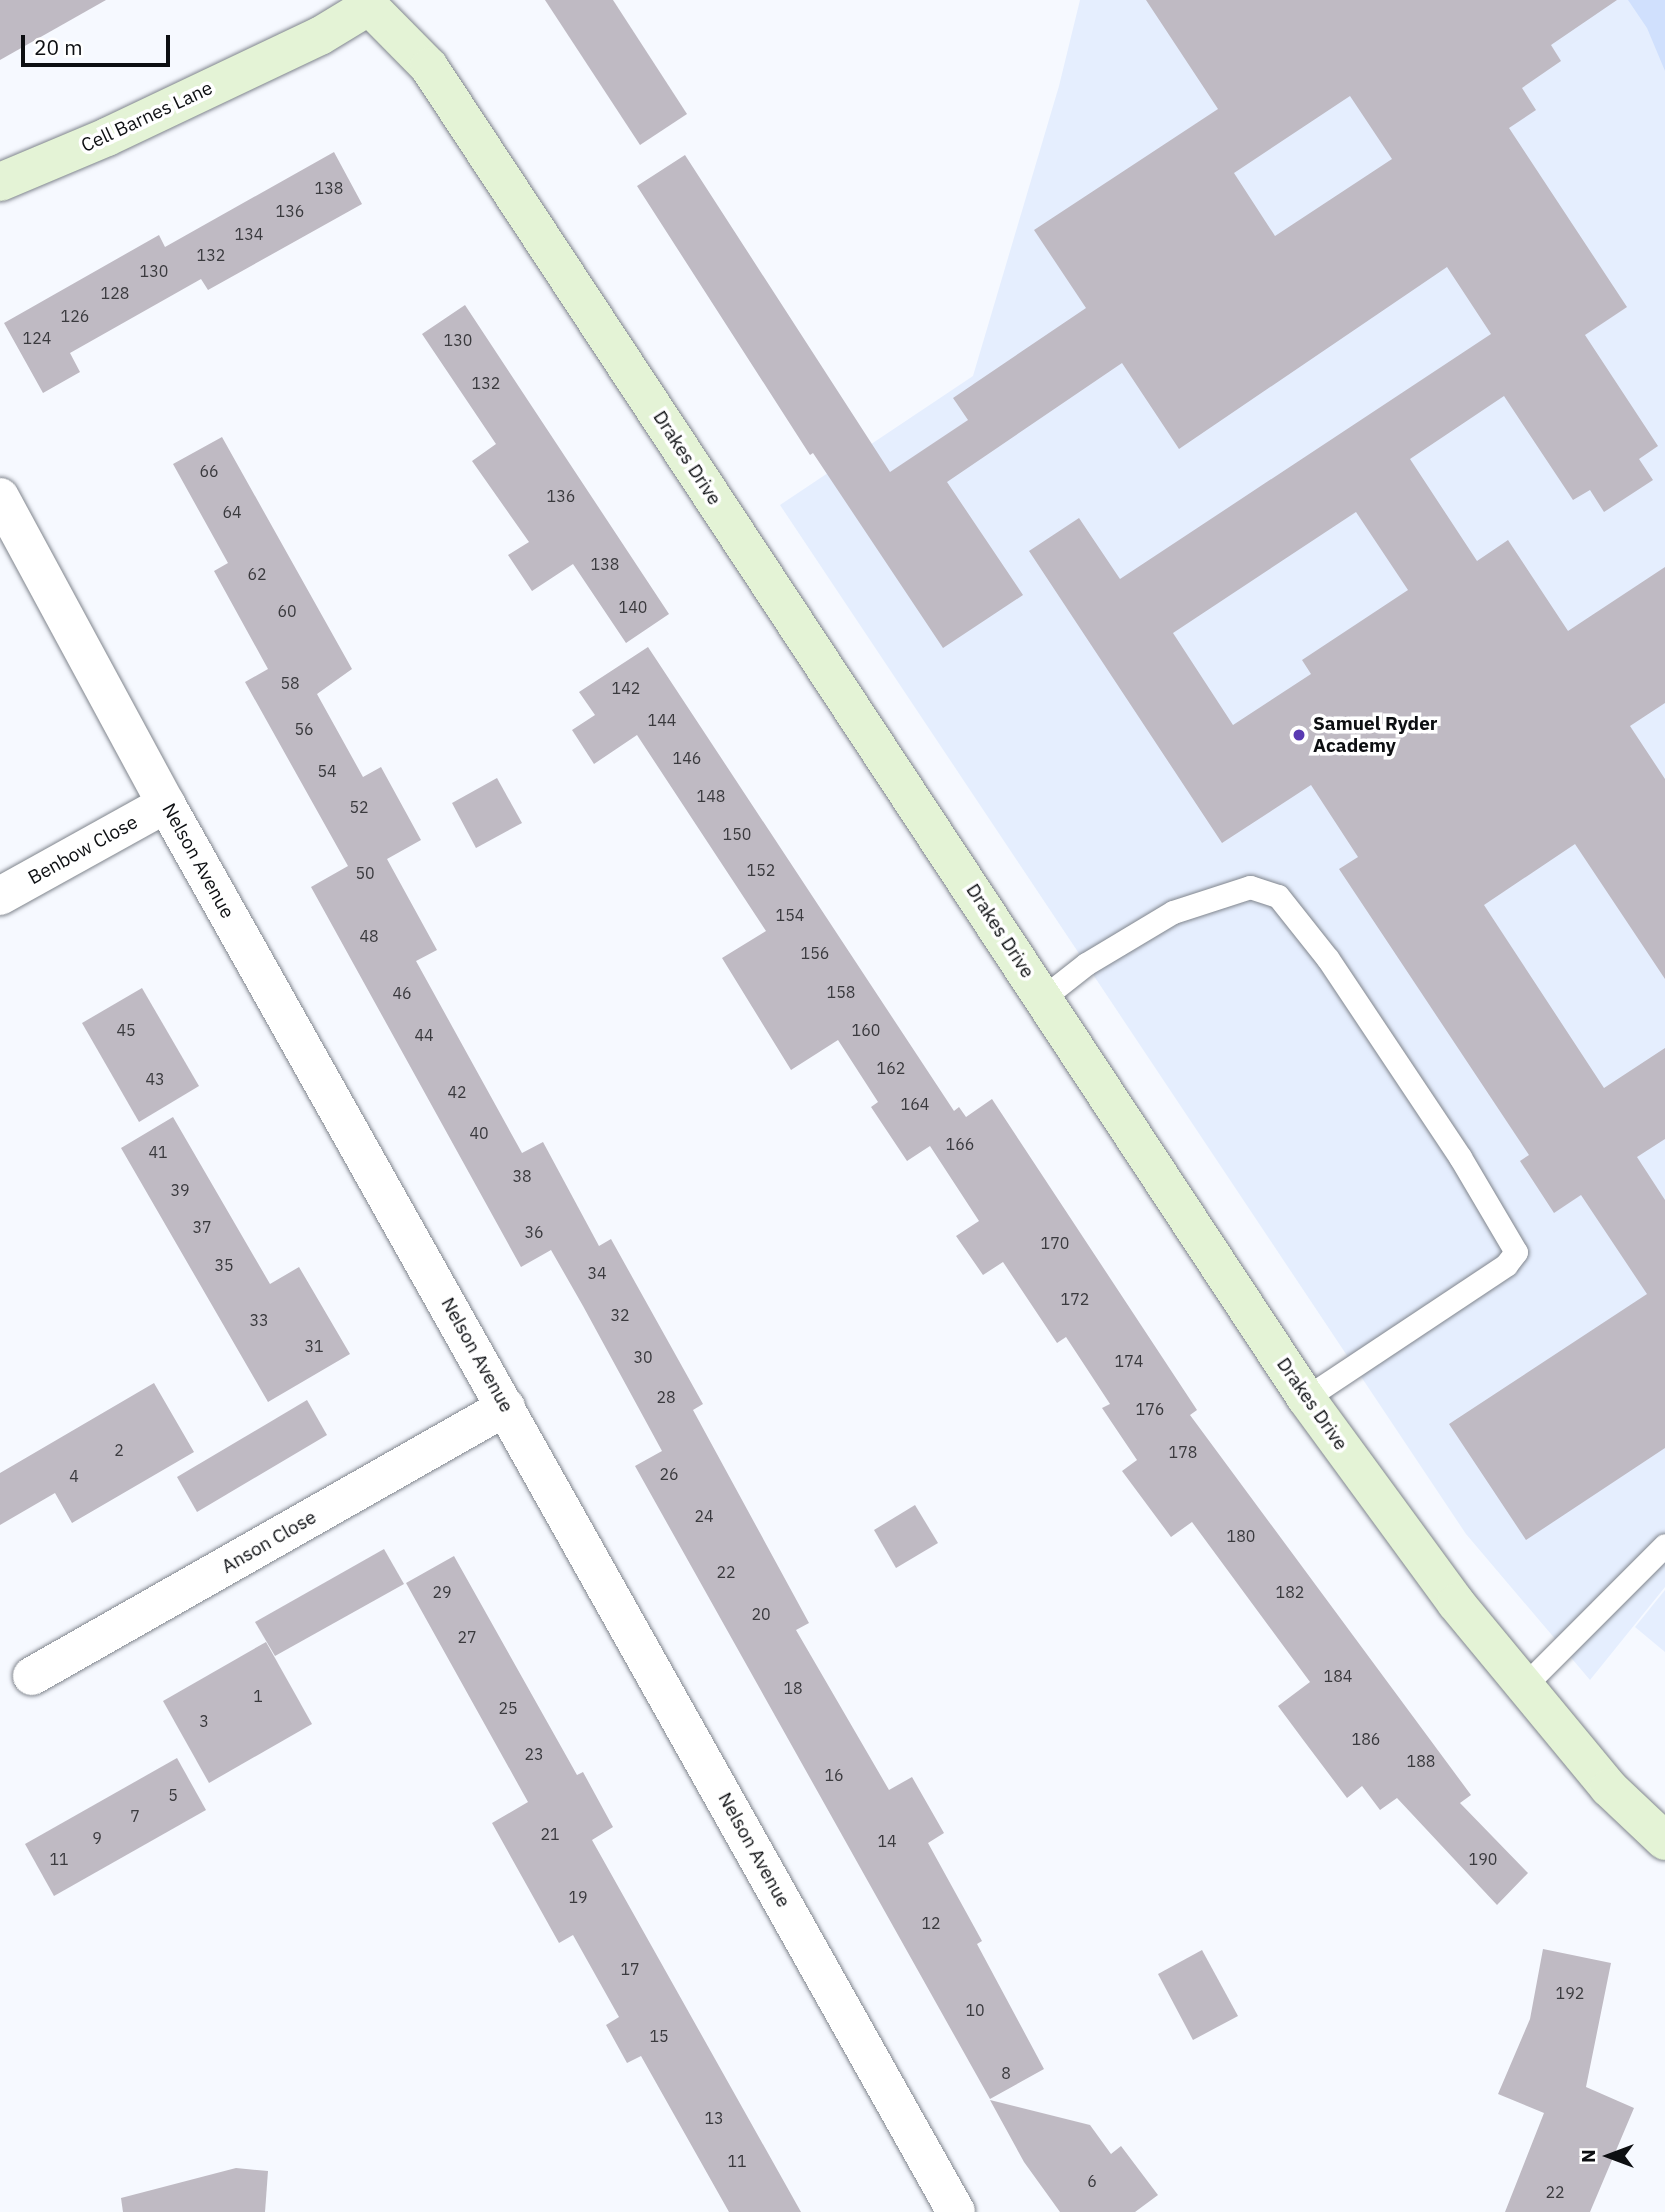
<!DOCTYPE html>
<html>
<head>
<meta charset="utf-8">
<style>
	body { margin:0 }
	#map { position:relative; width:1665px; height:2212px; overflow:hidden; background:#f6f9ff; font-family:"IBM Plex Sans",sans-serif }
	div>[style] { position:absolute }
	.built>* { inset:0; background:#e5eefe }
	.green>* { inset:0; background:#d0e0fd }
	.building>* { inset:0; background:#bfbac3 }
	.roads { filter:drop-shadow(0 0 2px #80858d) drop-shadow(0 0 2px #80858d) }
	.lane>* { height:23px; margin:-11.5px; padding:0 11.5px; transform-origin:11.5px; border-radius:11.5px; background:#fff }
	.street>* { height:38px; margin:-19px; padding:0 19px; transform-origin:19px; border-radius:19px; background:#fff }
	.secondary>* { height:38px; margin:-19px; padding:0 19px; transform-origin:19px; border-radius:19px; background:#e4f3d6 }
	.dots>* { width:19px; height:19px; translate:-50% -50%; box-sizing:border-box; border:4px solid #fff; border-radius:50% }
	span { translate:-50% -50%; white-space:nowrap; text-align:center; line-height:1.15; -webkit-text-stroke:7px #fff; paint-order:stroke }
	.number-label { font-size:16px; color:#3a3a3e }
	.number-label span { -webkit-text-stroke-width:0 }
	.street-label { font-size:19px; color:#0d0f12 }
	.poi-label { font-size:19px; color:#0d0f12; font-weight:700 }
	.left { translate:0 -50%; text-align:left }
	.north { position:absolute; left:1574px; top:2121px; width:70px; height:70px; -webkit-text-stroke:5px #fff; paint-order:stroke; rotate:270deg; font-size:19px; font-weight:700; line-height:28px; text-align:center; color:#0d0f12 }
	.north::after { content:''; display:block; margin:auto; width:24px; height:32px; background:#0d0f12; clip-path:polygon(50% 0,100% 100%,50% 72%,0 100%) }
	.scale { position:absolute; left:21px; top:35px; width:149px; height:32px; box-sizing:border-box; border:4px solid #0d0f12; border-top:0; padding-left:9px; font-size:21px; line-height:24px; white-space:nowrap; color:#0d0f12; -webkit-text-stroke:5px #fff; paint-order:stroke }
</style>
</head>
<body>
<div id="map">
	<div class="built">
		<i style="clip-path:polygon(1080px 0,1665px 0,1665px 1587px,1590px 1680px,1466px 1534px,780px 505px,973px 376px,1059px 86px)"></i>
		<i style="clip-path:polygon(1665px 1590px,1665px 1652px,1635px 1627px)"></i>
	</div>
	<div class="green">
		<i style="clip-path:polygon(1628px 0,1665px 0,1665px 71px,1647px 28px)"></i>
	</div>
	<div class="building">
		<i style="clip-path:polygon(0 0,106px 0,0 60px)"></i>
		<i style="clip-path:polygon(545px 0,613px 0,687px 114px,640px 145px)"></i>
		<i style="clip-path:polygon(evenodd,1146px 0,1617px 0,1551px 45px,1561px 61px,1522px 88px,1536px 110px,1509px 128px,1627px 307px,1585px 335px,1658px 446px,1639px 459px,1653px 480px,1604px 512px,1590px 490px,1573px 500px,1504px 396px,1410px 459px,1477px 561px,1508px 540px,1568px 631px,1665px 567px,1665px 703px,1630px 726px,1665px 779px,1665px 979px,1575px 844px,1484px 905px,1604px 1088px,1665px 1048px,1665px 1139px,1637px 1157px,1665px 1200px,1665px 1448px,1526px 1540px,1449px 1424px,1647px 1294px,1581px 1195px,1554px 1213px,1520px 1161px,1529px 1155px,1339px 869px,1358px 857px,1311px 785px,1222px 843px,1029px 551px,1079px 518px,1120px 579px,1491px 334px,1447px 267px,1179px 449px,1122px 363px,947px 482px,1023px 595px,943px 648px,813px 453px,810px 455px,637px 186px,685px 155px,890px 472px,968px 420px,953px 398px,1086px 308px,1034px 230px,1218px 109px,1146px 0,1350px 96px,1392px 159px,1275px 236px,1234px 173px,1350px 96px,1146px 0,1356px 512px,1408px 590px,1302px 660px,1311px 674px,1233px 725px,1173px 633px,1356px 512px)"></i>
		<i style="clip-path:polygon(334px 152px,362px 204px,208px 290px,201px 279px,70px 353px,80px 372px,43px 393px,4px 323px,159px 235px,165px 247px)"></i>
		<i style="clip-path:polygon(465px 305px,669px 614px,626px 643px,573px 564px,532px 591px,508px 555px,529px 542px,472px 461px,496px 444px,422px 334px)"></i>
		<i style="clip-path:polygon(222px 437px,352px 669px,317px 694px,363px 777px,381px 767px,421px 840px,387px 859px,437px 950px,416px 961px,522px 1153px,543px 1142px,599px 1246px,611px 1239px,703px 1404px,693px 1410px,809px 1623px,796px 1630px,889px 1790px,912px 1777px,944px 1833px,928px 1843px,982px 1941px,977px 1944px,1044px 2069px,990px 2099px,635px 1466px,662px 1451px,583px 1306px,551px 1250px,521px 1267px,311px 887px,348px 866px,245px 682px,268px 669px,214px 571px,228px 563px,173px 464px)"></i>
		<i style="clip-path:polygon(648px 647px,954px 1111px,959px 1107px,966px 1117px,992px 1099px,1197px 1410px,1190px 1415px,1471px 1795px,1460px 1803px,1528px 1873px,1497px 1905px,1397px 1798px,1380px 1810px,1362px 1786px,1347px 1798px,1304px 1741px,1278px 1706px,1310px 1682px,1192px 1522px,1171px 1537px,1122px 1471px,1137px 1460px,1102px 1408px,1110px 1404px,1066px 1337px,1057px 1343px,1003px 1262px,983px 1275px,956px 1236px,979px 1221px,930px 1146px,907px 1161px,871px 1107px,878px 1102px,838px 1040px,791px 1070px,722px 958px,766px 931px,637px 735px,594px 764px,572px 730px,595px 715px,579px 692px)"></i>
		<i style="clip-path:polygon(497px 778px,522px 823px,476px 848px,452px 803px)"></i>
		<i style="clip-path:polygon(142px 988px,199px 1086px,139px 1122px,82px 1023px)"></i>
		<i style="clip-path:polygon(173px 1117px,270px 1284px,299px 1267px,350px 1354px,268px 1402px,121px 1148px)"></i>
		<i style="clip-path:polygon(154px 1383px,194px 1452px,72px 1523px,55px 1493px,0 1525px,0 1473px)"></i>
		<i style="clip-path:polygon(307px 1400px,327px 1435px,197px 1512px,177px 1477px)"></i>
		<i style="clip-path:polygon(915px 1505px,938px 1543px,896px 1568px,874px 1530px)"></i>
		<i style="clip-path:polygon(384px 1549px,404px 1584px,275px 1656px,255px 1622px)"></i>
		<i style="clip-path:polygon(454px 1556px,577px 1775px,583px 1772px,613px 1827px,592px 1840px,801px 2212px,729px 2212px,641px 2056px,627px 2063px,606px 2025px,619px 2017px,573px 1935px,559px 1943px,492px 1823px,528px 1802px,406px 1583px)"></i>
		<i style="clip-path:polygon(266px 1642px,312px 1724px,209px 1783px,163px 1701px)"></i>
		<i style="clip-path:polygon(177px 1758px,206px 1810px,54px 1896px,25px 1844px)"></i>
		<i style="clip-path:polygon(1543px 1949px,1611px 1963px,1586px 2087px,1634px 2108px,1590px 2212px,1505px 2212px,1544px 2113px,1498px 2094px,1530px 2019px)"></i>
		<i style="clip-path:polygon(1202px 1950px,1238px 2016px,1193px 2040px,1158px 1974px)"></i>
		<i style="clip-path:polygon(990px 2100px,1090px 2125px,1111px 2154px,1121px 2146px,1158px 2195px,1135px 2212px,1060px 2212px,1024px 2162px)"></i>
		<i style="clip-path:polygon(236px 2168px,268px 2171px,265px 2212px,123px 2212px,121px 2198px)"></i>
	</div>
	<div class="roads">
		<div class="lane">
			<i style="left:1044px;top:997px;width:53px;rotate:-38.2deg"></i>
			<i style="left:1086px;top:964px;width:101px;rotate:-30.9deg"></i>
			<i style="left:1173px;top:912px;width:81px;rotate:-18deg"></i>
			<i style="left:1250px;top:887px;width:29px;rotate:18deg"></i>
			<i style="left:1278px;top:896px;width:80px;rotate:51.6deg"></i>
			<i style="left:1328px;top:959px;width:238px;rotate:56.3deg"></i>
			<i style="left:1460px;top:1157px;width:110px;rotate:59.5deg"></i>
			<i style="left:1516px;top:1252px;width:16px;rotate:128deg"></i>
			<i style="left:1506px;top:1265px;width:240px;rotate:146.4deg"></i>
			<i style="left:1524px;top:1686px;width:199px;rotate:-45deg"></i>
		</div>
		<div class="street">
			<i style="left:0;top:497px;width:349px;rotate:61.6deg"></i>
			<i style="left:166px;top:804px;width:1614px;rotate:60.7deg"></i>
			<i style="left:0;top:896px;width:190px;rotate:-29deg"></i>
			<i style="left:32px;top:1676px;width:545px;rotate:-29.58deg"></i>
		</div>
		<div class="secondary">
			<i style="left:363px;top:0;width:94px;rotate:45.4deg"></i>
			<i style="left:429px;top:67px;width:1594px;rotate:56.62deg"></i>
			<i style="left:1306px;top:1398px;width:254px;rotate:53.8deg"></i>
			<i style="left:1456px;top:1603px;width:240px;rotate:50.4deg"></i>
			<i style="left:1609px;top:1788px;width:77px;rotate:43.4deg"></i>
			<i style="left:0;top:182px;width:116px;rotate:-22.8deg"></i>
			<i style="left:107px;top:137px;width:236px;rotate:-25.4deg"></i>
			<i style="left:320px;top:36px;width:54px;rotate:-31.3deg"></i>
		</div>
	</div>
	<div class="dots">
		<i style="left:1299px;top:735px;background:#593ab2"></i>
	</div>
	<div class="number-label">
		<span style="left:329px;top:188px">138</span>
		<span style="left:290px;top:211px">136</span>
		<span style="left:249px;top:234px">134</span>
		<span style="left:211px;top:255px">132</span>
		<span style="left:154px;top:271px">130</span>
		<span style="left:115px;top:293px">128</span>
		<span style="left:75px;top:316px">126</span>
		<span style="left:37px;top:338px">124</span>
		<span style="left:458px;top:340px">130</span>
		<span style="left:486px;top:383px">132</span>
		<span style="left:209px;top:471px">66</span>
		<span style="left:561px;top:496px">136</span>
		<span style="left:232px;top:512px">64</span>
		<span style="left:605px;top:564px">138</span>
		<span style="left:257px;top:574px">62</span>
		<span style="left:633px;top:607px">140</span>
		<span style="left:287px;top:611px">60</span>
		<span style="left:290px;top:683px">58</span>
		<span style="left:626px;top:688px">142</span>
		<span style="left:662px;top:720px">144</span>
		<span style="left:304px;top:729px">56</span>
		<span style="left:687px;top:758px">146</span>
		<span style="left:327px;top:771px">54</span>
		<span style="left:711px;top:796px">148</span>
		<span style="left:359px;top:807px">52</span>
		<span style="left:737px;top:834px">150</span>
		<span style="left:761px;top:870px">152</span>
		<span style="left:365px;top:873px">50</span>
		<span style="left:790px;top:915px">154</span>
		<span style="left:369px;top:936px">48</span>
		<span style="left:815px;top:953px">156</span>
		<span style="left:841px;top:992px">158</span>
		<span style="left:402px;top:993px">46</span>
		<span style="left:126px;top:1030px">45</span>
		<span style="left:866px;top:1030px">160</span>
		<span style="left:424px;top:1035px">44</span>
		<span style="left:891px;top:1068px">162</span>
		<span style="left:155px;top:1079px">43</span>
		<span style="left:457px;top:1092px">42</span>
		<span style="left:915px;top:1104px">164</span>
		<span style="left:479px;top:1133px">40</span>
		<span style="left:960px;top:1144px">166</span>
		<span style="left:158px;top:1152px">41</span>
		<span style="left:522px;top:1176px">38</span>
		<span style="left:180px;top:1190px">39</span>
		<span style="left:202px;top:1227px">37</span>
		<span style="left:534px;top:1232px">36</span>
		<span style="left:1055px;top:1243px">170</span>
		<span style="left:224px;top:1265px">35</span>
		<span style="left:597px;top:1273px">34</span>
		<span style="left:1075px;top:1299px">172</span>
		<span style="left:620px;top:1315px">32</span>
		<span style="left:259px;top:1320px">33</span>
		<span style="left:314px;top:1346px">31</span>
		<span style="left:643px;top:1357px">30</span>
		<span style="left:1129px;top:1361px">174</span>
		<span style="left:666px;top:1397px">28</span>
		<span style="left:1150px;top:1409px">176</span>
		<span style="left:119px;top:1450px">2</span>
		<span style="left:1183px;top:1452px">178</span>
		<span style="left:669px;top:1474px">26</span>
		<span style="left:74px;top:1476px">4</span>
		<span style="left:704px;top:1516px">24</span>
		<span style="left:1241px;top:1536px">180</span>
		<span style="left:726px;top:1572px">22</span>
		<span style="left:442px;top:1592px">29</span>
		<span style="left:1290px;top:1592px">182</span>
		<span style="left:761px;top:1614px">20</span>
		<span style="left:467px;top:1637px">27</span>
		<span style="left:1338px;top:1676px">184</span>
		<span style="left:793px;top:1688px">18</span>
		<span style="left:258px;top:1696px">1</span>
		<span style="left:508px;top:1708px">25</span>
		<span style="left:204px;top:1721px">3</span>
		<span style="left:1366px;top:1739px">186</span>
		<span style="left:534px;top:1754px">23</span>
		<span style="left:1421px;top:1761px">188</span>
		<span style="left:834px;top:1775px">16</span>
		<span style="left:173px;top:1795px">5</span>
		<span style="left:135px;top:1816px">7</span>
		<span style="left:550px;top:1834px">21</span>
		<span style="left:97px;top:1838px">9</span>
		<span style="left:887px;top:1841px">14</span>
		<span style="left:59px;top:1859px">11</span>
		<span style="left:1483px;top:1859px">190</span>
		<span style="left:578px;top:1897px">19</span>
		<span style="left:931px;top:1923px">12</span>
		<span style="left:630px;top:1969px">17</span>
		<span style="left:1570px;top:1993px">192</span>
		<span style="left:975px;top:2010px">10</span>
		<span style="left:659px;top:2036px">15</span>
		<span style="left:1006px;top:2073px">8</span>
		<span style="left:714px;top:2118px">13</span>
		<span style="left:737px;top:2161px">11</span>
		<span style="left:1092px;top:2181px">6</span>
		<span style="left:1555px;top:2192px">22</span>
	</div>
	<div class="street-label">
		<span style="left:147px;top:117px;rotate:-25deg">Cell Barnes Lane</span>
		<span style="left:687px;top:458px;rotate:57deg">Drakes Drive</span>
		<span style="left:83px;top:850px;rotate:-29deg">Benbow Close</span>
		<span style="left:198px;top:861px;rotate:61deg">Nelson Avenue</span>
		<span style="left:1000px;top:931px;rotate:57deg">Drakes Drive</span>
		<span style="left:477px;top:1355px;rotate:61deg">Nelson Avenue</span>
		<span style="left:1312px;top:1404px;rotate:55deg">Drakes Drive</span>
		<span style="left:269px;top:1542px;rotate:-30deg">Anson Close</span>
		<span style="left:754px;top:1850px;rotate:61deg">Nelson Avenue</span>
	</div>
	<div class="poi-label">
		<span class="left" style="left:1313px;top:735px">Samuel Ryder<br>Academy</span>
	</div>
	<div class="north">N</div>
	<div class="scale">20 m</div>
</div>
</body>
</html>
